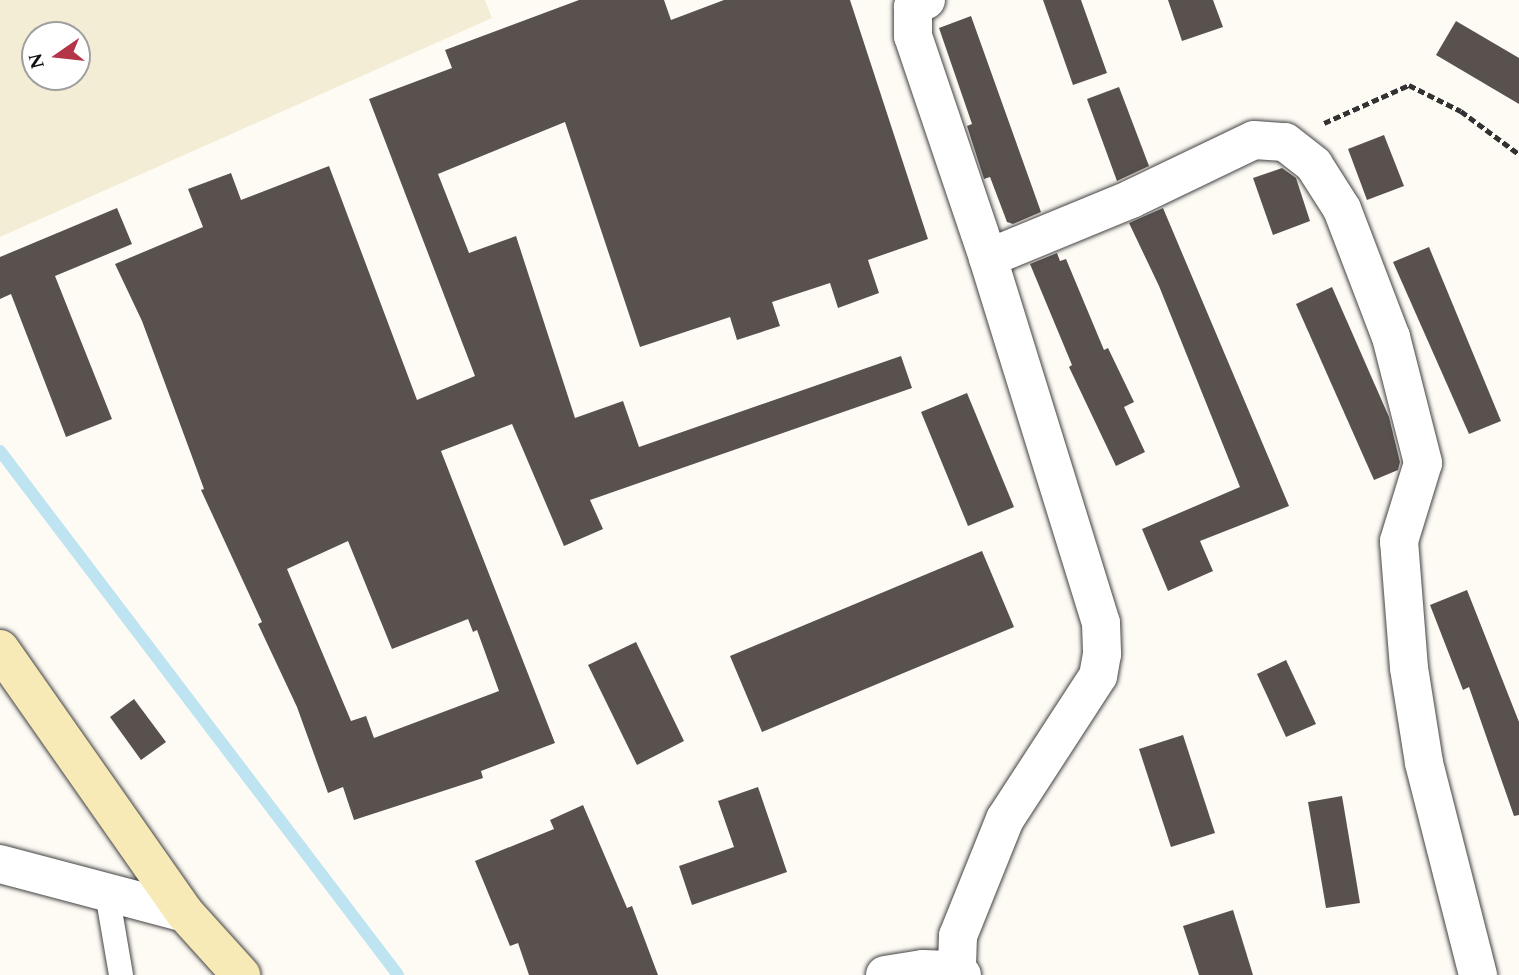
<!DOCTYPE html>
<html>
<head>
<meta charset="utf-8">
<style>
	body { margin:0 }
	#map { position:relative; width:1519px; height:975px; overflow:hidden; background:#fefbf5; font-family:Spectral,serif }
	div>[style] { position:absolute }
	.farmland>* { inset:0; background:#f3edd6 }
	.sand>* { inset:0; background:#f5e6c5 }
	.stream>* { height:12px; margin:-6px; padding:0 6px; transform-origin:6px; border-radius:6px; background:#bee3f1 }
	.building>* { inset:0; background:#58514e }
	.path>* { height:4.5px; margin-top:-2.25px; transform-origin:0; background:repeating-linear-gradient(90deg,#323232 0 7px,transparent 0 10.5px) }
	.roads { filter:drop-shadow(0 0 2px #434343) drop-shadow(0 0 2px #434343) }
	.lane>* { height:24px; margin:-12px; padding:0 12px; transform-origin:12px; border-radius:12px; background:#fff }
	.street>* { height:38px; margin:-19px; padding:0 19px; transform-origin:19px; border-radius:19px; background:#fff }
	.secondary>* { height:38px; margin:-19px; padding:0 19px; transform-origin:19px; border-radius:19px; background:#f7eab6 }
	span { translate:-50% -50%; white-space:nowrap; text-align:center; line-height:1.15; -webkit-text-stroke:7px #fff; paint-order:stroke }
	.north { position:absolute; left:21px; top:21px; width:70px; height:70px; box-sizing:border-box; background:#fff; border:2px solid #9f9f9f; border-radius:50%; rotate:256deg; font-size:19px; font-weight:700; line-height:28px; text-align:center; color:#101010 }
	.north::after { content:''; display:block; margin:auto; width:24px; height:32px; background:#b43548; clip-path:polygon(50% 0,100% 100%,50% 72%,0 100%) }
</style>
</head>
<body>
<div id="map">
	<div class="farmland">
		<i style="clip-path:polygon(evenodd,0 0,485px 0,492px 18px,0 237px,0 0,35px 35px,77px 35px,77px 77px,35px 77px,35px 35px)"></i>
	</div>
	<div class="sand">
		<i style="clip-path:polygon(0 446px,41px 502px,402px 975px,395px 975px,36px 506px,0 455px)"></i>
	</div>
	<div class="stream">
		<i style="left:0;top:451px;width:658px;rotate:52.78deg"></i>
	</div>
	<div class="building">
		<i style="clip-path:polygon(evenodd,579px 0,664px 0,671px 20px,724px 0,850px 0,928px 239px,868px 260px,879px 293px,838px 308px,830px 283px,772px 302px,780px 326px,737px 340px,730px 317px,640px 347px,565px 122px,438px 174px,469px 253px,516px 236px,575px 418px,623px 401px,639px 447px,901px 356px,912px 388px,590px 500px,603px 529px,564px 546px,512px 424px,441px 451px,555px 743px,481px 771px,483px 778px,354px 820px,343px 787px,328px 793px,297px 707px,258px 624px,262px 622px,201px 490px,204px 489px,142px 321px,115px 264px,203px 227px,188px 189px,231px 173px,241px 200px,329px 166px,417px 400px,475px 376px,369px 99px,452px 68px,445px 50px,579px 0,348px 541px,392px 649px,468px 619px,473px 632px,477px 630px,499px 691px,374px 738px,366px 716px,351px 721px,287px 569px,348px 541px)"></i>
		<i style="clip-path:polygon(1043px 0,1081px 0,1107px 73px,1073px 85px)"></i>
		<i style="clip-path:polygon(1168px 0,1213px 0,1223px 27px,1182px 41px)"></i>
		<i style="clip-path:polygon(971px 16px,1041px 212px,1013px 224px,1007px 222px,990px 177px,984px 179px,967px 126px,972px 124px,939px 28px)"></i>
		<i style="clip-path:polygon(1456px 21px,1519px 58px,1519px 104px,1436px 55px)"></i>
		<i style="clip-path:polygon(1119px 87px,1149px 166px,1117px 181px,1087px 99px)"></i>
		<i style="clip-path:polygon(1384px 135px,1404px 186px,1367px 200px,1348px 149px)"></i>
		<i style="clip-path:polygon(1282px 168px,1296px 178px,1310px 221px,1273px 235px,1253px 178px)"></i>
		<i style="clip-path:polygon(117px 208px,132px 244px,55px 276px,112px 419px,66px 437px,11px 294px,0 299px,0 257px)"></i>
		<i style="clip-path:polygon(1163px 208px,1289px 506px,1200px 541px,1213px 571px,1168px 591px,1142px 529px,1240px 487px,1159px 286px,1129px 223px)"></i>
		<i style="clip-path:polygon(1429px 247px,1501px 421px,1469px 434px,1393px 262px)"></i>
		<i style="clip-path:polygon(1057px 253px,1060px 261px,1066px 259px,1104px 350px,1108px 348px,1134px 402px,1124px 407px,1145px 452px,1116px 466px,1069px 367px,1072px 365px,1030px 264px)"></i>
		<i style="clip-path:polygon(1332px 287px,1389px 417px,1400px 462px,1398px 470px,1374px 480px,1296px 304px)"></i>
		<i style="clip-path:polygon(967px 393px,1014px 507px,968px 526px,921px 412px)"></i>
		<i style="clip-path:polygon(982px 551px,1014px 627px,762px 732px,730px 656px)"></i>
		<i style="clip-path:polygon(1467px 590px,1519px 722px,1519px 815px,1514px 816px,1469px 687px,1463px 690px,1430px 605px)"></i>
		<i style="clip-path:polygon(636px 642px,684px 741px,637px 765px,588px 665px)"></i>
		<i style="clip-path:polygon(1286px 660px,1316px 724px,1286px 737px,1257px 674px)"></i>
		<i style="clip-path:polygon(134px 699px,166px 742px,141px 760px,110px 717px)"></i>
		<i style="clip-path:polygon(1183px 735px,1215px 833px,1171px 847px,1139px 749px)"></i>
		<i style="clip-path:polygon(758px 787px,787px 872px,692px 905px,679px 866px,734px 847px,718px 801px)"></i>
		<i style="clip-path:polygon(1342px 796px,1360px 903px,1326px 908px,1308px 802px)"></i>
		<i style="clip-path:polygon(583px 805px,627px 908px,632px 906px,658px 975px,529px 975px,518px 943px,510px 946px,475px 861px,554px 829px,550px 820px)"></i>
		<i style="clip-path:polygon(1233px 910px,1253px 975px,1199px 975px,1183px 926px)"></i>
	</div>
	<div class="path">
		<i style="left:1324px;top:123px;width:93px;rotate:-24.1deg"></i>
		<i style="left:1409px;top:85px;width:58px;rotate:26.6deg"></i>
		<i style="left:1461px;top:111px;width:72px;rotate:36.6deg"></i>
	</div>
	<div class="roads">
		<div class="lane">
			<i style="left:107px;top:893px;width:83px;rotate:80.3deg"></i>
		</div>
		<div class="street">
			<i style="left:926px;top:0;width:15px;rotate:152deg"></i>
			<i style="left:913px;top:7px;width:29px;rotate:90deg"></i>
			<i style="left:913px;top:36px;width:234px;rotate:71.3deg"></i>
			<i style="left:988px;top:258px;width:382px;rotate:72.8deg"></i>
			<i style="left:1101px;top:623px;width:31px;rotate:88deg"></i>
			<i style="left:1102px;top:654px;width:22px;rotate:100deg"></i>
			<i style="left:1098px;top:676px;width:171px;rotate:123deg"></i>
			<i style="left:1005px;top:819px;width:126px;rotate:111.9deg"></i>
			<i style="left:958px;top:936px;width:34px;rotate:92deg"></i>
			<i style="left:988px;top:258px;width:155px;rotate:-22.4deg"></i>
			<i style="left:1131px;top:199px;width:136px;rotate:-25.6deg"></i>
			<i style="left:1254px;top:140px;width:31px;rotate:4deg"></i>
			<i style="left:1285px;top:142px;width:37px;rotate:38deg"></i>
			<i style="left:1314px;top:165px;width:52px;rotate:57.5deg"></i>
			<i style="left:1342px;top:209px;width:137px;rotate:69.1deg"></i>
			<i style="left:1391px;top:337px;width:130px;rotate:75.7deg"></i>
			<i style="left:1423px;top:463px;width:82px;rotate:107.1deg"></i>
			<i style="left:1399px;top:541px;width:127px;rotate:85.5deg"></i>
			<i style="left:1409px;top:668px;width:96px;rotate:81deg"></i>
			<i style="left:1424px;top:763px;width:219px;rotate:75.7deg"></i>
			<i style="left:0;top:864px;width:191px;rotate:14.8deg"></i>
			<i style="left:885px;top:975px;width:38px;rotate:-9deg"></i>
			<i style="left:923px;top:969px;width:34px;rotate:2deg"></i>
			<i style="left:957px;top:970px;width:7px;rotate:45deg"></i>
		</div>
		<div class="secondary">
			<i style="left:0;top:649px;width:322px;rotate:55deg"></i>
			<i style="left:185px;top:913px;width:84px;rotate:47.9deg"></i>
		</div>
	</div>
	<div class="north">N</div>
</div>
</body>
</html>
